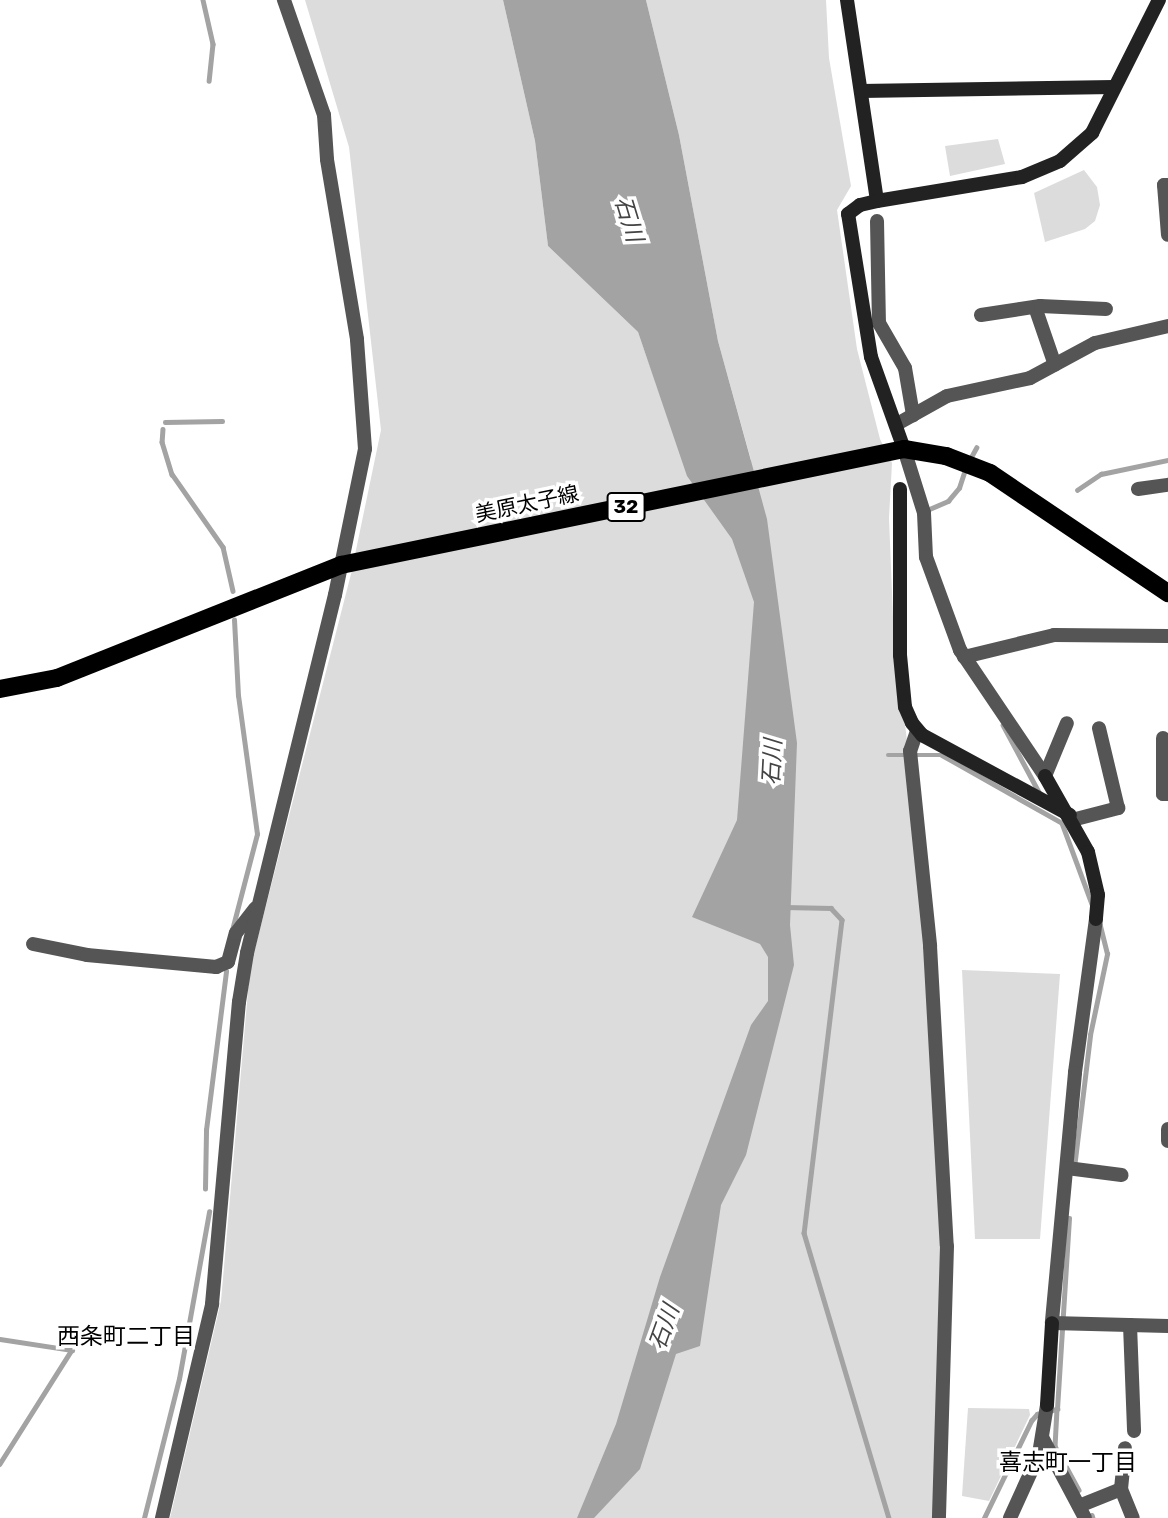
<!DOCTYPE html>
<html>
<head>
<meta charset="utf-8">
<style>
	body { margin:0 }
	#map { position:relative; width:1168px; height:1518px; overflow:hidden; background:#fff; font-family:Rubik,"Noto Sans JP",sans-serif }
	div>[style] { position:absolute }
	.green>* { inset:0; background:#dcdcdc }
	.water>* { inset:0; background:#a3a3a3 }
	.stream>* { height:4.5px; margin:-2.25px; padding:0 2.25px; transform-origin:2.25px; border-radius:2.25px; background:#a3a3a3 }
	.street>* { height:14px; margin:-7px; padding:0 7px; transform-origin:7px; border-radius:7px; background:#555 }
	.secondary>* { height:14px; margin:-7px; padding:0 7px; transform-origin:7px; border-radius:7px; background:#222 }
	.primary>* { height:18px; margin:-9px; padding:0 9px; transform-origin:9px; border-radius:9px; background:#000 }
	span { translate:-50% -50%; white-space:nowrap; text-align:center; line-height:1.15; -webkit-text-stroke:7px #fff; paint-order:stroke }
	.shield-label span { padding:2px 5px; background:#fff; border:2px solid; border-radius:5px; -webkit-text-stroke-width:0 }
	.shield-label { font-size:19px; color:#000; font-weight:700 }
	.street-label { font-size:21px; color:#000 }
	.water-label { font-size:23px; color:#444; font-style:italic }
	.neighbourhood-label { font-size:23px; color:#000 }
</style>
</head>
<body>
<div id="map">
	<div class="green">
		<i style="clip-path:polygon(305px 0,503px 0,535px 141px,548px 246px,638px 332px,688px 476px,751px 460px,718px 341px,679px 135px,646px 0,826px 0,829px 58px,851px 186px,837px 210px,857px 349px,880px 439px,892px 463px,889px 518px,893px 617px,918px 839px,941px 1239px,933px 1518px,170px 1518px,221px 1301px,250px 968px,351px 574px,381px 430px,349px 147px)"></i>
		<i style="clip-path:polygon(998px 139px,1005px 164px,950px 176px,945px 146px)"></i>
		<i style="clip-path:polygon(1084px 170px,1097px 187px,1100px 205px,1095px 221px,1085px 229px,1045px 242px,1034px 193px)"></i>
		<i style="clip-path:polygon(962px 970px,1060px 974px,1040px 1239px,975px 1239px)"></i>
		<i style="clip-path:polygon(968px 1408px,1029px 1409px,1030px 1415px,989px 1501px,962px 1496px)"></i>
	</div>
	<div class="water">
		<i style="clip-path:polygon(503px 0,646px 0,679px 135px,718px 341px,767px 519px,797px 743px,790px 925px,794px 965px,746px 1155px,721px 1205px,700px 1346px,676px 1354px,640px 1469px,594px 1518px,577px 1518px,616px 1424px,660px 1277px,751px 1025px,768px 1001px,768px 957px,760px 944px,692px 917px,737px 820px,754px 602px,732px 539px,687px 476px,638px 332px,548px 246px,535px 141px)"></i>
	</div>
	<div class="stream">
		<i style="left:203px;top:0;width:45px;rotate:77.2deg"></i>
		<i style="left:213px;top:44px;width:37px;rotate:96deg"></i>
		<i style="left:165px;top:422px;width:57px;rotate:-1deg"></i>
		<i style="left:163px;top:429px;width:13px;rotate:94deg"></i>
		<i style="left:162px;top:442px;width:34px;rotate:73deg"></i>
		<i style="left:172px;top:474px;width:89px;rotate:55.1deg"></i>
		<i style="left:223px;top:547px;width:45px;rotate:77.2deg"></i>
		<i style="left:970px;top:459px;width:13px;rotate:-61deg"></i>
		<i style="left:1077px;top:490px;width:29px;rotate:-34deg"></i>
		<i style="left:1101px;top:474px;width:68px;rotate:-11.8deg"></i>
		<i style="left:927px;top:510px;width:23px;rotate:-23deg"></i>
		<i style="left:948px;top:501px;width:17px;rotate:-50deg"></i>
		<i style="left:959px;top:488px;width:22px;rotate:-72deg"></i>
		<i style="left:1003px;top:725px;width:78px;rotate:61.8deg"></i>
		<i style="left:888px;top:755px;width:54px"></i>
		<i style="left:942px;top:755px;width:138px;rotate:29.5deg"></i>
		<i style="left:1062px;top:823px;width:86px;rotate:69.7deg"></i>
		<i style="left:785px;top:907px;width:46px;rotate:1.2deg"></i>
		<i style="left:831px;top:908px;width:16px;rotate:47deg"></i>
		<i style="left:842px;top:920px;width:315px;rotate:96.9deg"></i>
		<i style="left:804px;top:1233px;width:297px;rotate:73.4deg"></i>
		<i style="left:232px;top:930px;width:99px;rotate:-75.4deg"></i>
		<i style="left:257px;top:834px;width:139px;rotate:-97.8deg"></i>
		<i style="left:238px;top:696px;width:76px;rotate:-93deg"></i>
		<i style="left:1074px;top:1168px;width:134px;rotate:-83.1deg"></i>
		<i style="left:1090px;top:1035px;width:83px;rotate:-78.1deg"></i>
		<i style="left:1107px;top:954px;width:30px;rotate:-104deg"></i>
		<i style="left:205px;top:1189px;width:59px;rotate:-89deg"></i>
		<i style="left:206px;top:1130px;width:160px;rotate:-82.8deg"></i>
		<i style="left:0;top:1339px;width:73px;rotate:8.7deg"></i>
		<i style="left:72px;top:1350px;width:135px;rotate:122.3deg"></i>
		<i style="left:1057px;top:1409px;width:37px;rotate:93deg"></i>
		<i style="left:1055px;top:1446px;width:50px;rotate:61.4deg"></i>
		<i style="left:1092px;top:1515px;width:3px;rotate:72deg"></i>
		<i style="left:144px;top:1518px;width:143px;rotate:-75.9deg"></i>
		<i style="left:179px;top:1379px;width:170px;rotate:-79.8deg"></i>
		<i style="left:984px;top:1518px;width:108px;rotate:-64.1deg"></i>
		<i style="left:1031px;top:1421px;width:9px;rotate:-49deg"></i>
		<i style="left:1037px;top:1414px;width:21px;rotate:-14deg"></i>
		<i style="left:1057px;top:1409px;width:191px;rotate:-86.4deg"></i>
	</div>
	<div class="street">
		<i style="left:1168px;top:185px;width:4px;rotate:180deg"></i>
		<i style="left:1164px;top:185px;width:50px;rotate:85.4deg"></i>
		<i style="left:877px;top:221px;width:102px;rotate:88.9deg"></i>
		<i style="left:879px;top:323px;width:52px;rotate:60deg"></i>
		<i style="left:905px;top:368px;width:48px;rotate:80.3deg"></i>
		<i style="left:1035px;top:307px;width:61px;rotate:71deg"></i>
		<i style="left:981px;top:315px;width:60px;rotate:-8.7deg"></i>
		<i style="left:1040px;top:306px;width:66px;rotate:2.6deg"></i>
		<i style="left:897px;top:424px;width:57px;rotate:-29.2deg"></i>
		<i style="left:947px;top:396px;width:85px;rotate:-12.2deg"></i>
		<i style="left:1030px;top:378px;width:74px;rotate:-28.3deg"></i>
		<i style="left:1095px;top:343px;width:75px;rotate:-13.1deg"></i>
		<i style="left:904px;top:449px;width:67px;rotate:72.6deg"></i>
		<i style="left:924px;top:513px;width:44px;rotate:87.4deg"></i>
		<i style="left:926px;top:557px;width:99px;rotate:69.9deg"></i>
		<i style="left:960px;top:650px;width:152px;rotate:56deg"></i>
		<i style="left:1138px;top:489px;width:30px;rotate:-8deg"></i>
		<i style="left:964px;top:657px;width:93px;rotate:-13.7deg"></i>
		<i style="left:1054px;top:635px;width:114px;rotate:0.5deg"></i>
		<i style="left:917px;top:731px;width:21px;rotate:109deg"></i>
		<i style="left:910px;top:751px;width:196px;rotate:84.1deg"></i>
		<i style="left:930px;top:946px;width:300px;rotate:86.8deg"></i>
		<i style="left:947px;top:1246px;width:272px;rotate:91.7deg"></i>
		<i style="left:1163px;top:738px;width:56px;rotate:90deg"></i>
		<i style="left:1163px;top:794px;width:5px"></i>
		<i style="left:1045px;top:776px;width:57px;rotate:-67.5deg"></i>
		<i style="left:1072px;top:820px;width:48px;rotate:-14.6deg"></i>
		<i style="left:1118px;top:808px;width:82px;rotate:-103.4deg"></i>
		<i style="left:1096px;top:919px;width:155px;rotate:97.8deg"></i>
		<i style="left:1075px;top:1073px;width:251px;rotate:95.3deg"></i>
		<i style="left:1052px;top:1323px;width:116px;rotate:1.5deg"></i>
		<i style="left:33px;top:944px;width:55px;rotate:11.5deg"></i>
		<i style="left:87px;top:955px;width:130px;rotate:5.3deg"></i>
		<i style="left:216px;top:967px;width:13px;rotate:-23deg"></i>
		<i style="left:228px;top:962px;width:30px;rotate:-75deg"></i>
		<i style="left:236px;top:933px;width:31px;rotate:-52deg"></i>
		<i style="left:1168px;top:1129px;width:12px;rotate:90deg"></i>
		<i style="left:1067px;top:1168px;width:55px;rotate:7.3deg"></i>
		<i style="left:1130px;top:1325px;width:106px;rotate:87.8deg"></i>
		<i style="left:1043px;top:1439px;width:89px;rotate:62deg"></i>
		<i style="left:1121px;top:1489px;width:41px;rotate:-84.4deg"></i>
		<i style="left:1079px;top:1506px;width:45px;rotate:-22deg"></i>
		<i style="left:1121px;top:1489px;width:31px;rotate:68deg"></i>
		<i style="left:162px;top:1518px;width:220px;rotate:-76.8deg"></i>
		<i style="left:212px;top:1304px;width:303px;rotate:-84.9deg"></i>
		<i style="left:239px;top:1002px;width:50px;rotate:-80.7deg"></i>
		<i style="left:247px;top:953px;width:369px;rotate:-76.2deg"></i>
		<i style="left:335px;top:595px;width:149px;rotate:-78.4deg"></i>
		<i style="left:365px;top:449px;width:110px;rotate:-94.2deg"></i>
		<i style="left:357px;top:339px;width:182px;rotate:-99.5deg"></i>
		<i style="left:327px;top:159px;width:44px;rotate:-93.9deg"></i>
		<i style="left:324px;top:115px;width:122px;rotate:-109.2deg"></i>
		<i style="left:1010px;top:1518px;width:70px;rotate:-65.6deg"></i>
		<i style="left:1039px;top:1454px;width:50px;rotate:-80.7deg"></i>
	</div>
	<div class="secondary">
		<i style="left:847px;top:0;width:203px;rotate:81.5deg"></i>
		<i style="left:861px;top:91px;width:253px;rotate:-0.9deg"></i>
		<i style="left:904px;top:449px;width:98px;rotate:-109.7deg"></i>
		<i style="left:871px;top:357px;width:145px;rotate:-99.1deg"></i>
		<i style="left:848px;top:214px;width:15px;rotate:-37deg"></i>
		<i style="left:860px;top:205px;width:17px;rotate:-13deg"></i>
		<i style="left:877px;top:201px;width:147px;rotate:-9.4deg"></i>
		<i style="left:1022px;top:177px;width:41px;rotate:-22.8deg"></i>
		<i style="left:1060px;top:161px;width:43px;rotate:-41.2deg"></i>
		<i style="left:1092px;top:133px;width:149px;rotate:-63.3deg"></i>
		<i style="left:900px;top:489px;width:166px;rotate:90deg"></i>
		<i style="left:900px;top:655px;width:52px;rotate:84.5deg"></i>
		<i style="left:905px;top:707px;width:17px;rotate:66deg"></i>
		<i style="left:912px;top:723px;width:16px;rotate:50deg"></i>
		<i style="left:922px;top:735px;width:168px;rotate:28.4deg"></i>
		<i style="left:1045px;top:776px;width:87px;rotate:60.5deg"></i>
		<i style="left:1088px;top:852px;width:44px;rotate:76.9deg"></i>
		<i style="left:1098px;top:895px;width:24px;rotate:95deg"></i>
		<i style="left:1047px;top:1405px;width:82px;rotate:-86.5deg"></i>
	</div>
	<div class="primary">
		<i style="left:0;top:689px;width:58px;rotate:-10.9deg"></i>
		<i style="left:57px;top:678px;width:306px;rotate:-21.7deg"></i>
		<i style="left:341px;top:565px;width:575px;rotate:-11.64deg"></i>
		<i style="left:904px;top:449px;width:43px;rotate:9.5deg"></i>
		<i style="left:946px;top:456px;width:47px;rotate:21.1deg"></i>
		<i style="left:990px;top:473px;width:215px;rotate:34deg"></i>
	</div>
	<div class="shield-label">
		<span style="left:626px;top:507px">32</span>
	</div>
	<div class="street-label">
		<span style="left:527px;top:504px;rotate:-12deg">美原太子線</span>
	</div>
	<div class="water-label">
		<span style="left:629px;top:219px;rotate:73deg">石川</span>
		<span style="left:772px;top:762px;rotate:-87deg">石川</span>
		<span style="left:664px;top:1327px;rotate:-70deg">石川</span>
	</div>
	<div class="neighbourhood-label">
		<span style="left:126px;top:1336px">西条町二丁目</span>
		<span style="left:1068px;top:1462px">喜志町一丁目</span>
	</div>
</div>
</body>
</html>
